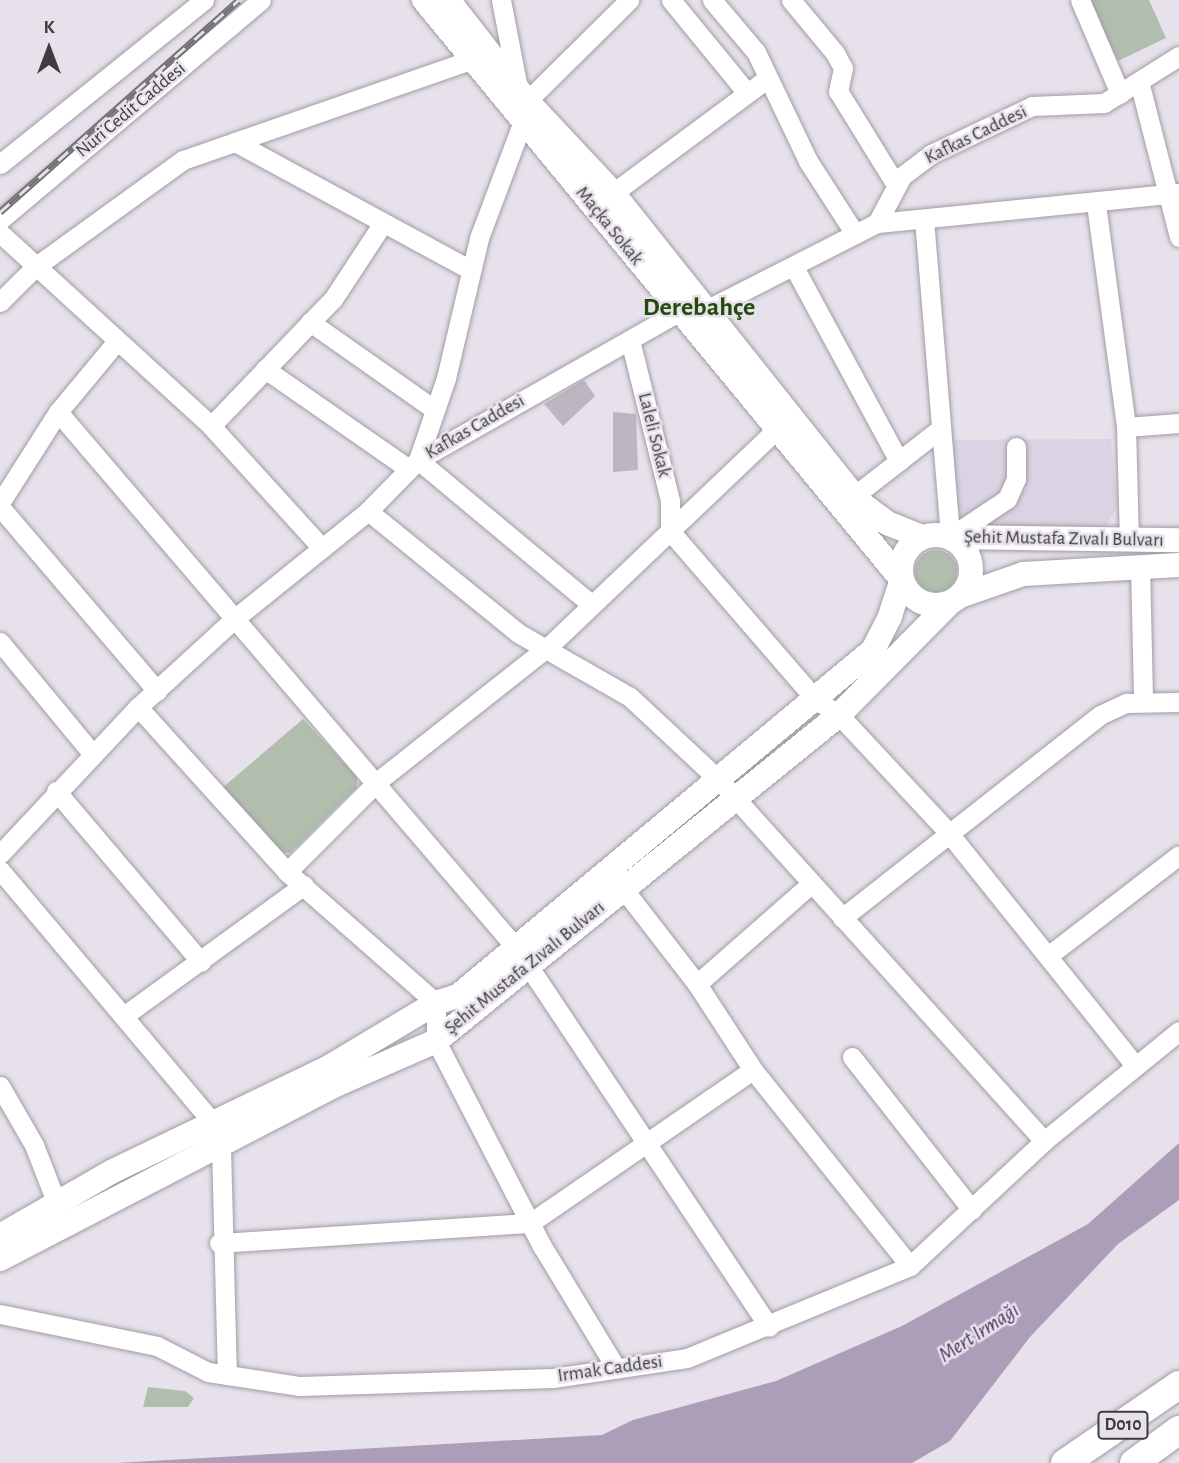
<!DOCTYPE html>
<html>
<head>
<meta charset="utf-8">
<style>
	body { margin:0 }
	#map { position:relative; width:1179px; height:1463px; overflow:hidden; background:#e6e1ea; font-family:"Alegreya Sans",sans-serif }
	div>[style] { position:absolute }
	.built>* { inset:0; background:#dbd3e3 }
	.green>* { inset:0; background:#b2bead }
	.round { border-radius:50% }
	.water>* { inset:0; background:#ac9db8 }
	.building>* { inset:0; background:#bbb6bf }
	.roads { filter:drop-shadow(0 0 2px #a19ca5) drop-shadow(0 0 2px #a19ca5) }
	.minor>* { height:19px; margin:-9.5px; padding:0 9.5px; transform-origin:9.5px; border-radius:9.5px; background:#fff }
	.major>* { height:24px; margin:-12px; padding:0 12px; transform-origin:12px; border-radius:12px; background:#fff }
	.major>.ring { margin:-12px; padding:0; box-sizing:content-box; background:none; border:24px solid #fff; border-radius:50% }
	.highway>* { height:28px; margin:-14px; padding:0 14px; transform-origin:14px; border-radius:14px; background:#fff }
	.rail>* { height:7px; margin-top:-3.5px; transform-origin:0; background:repeating-linear-gradient(90deg,#e6e1ea 0 13px,#747176 0 26px); box-sizing:border-box; border-block:2px solid #747176 }
	span { translate:-50% -50%; white-space:nowrap; text-align:center; line-height:1.15; -webkit-text-stroke:5px #e6e1ea; paint-order:stroke }
	.shield-label span { padding:2px 5px; background:#e6e1ea; border:2px solid; border-radius:5px; -webkit-text-stroke-width:0 }
	.shield-label { font-size:18px; color:#3e3c3f; font-weight:700 }
	.street-label { font-size:19px; color:#3e3c3f }
	.water-label { font-size:21px; color:#4d365e; font-style:italic }
	.district-label { font-size:26px; color:#244b0c; font-weight:700 }
	.north { position:absolute; left:14px; top:14px; width:70px; height:70px; -webkit-text-stroke:5px #e6e1ea; paint-order:stroke; rotate:0deg; font-size:19px; font-weight:700; line-height:28px; text-align:center; color:#3e3c3f }
	.north::after { content:''; display:block; margin:auto; width:24px; height:32px; background:#3e3c3f; clip-path:polygon(50% 0,100% 100%,50% 72%,0 100%) }
</style>
</head>
<body>
<div id="map">
	<div class="built">
		<i style="clip-path:polygon(1111px 439px,1117px 507px,1104px 530px,983px 527px,963px 518px,951px 500px,946px 440px)"></i>
	</div>
	<div class="green">
		<i style="clip-path:polygon(1088px 0,1149px 0,1166px 38px,1118px 61px)"></i>
		<i class="round" style="left:915px;top:550px;width:42px;height:42px"></i>
		<i style="clip-path:polygon(303px 719px,357px 777px,357px 787px,290px 853px,276px 852px,221px 789px)"></i>
		<i style="clip-path:polygon(148px 1387px,185px 1391px,194px 1398px,188px 1407px,143px 1407px)"></i>
	</div>
	<div class="water">
		<i style="clip-path:polygon(1179px 1143px,1179px 1200px,1118px 1244px,1030px 1337px,950px 1441px,912px 1463px,116px 1463px,602px 1435px,633px 1420px,776px 1381px,902px 1326px,1088px 1224px)"></i>
	</div>
	<div class="building">
		<i style="clip-path:polygon(584px 380px,595px 396px,563px 426px,544px 404px)"></i>
		<i style="clip-path:polygon(613px 412px,636px 414px,638px 470px,613px 472px)"></i>
	</div>
	<div class="roads">
		<div class="minor">
			<i style="left:501px;top:0;width:90px;rotate:79.1deg"></i>
			<i style="left:671px;top:0;width:120px;rotate:50.7deg"></i>
			<i style="left:712px;top:0;width:68px;rotate:49.8deg"></i>
			<i style="left:756px;top:52px;width:121px;rotate:64.5deg"></i>
			<i style="left:808px;top:161px;width:87px;rotate:57.2deg"></i>
			<i style="left:791px;top:0;width:69px;rotate:50.3deg"></i>
			<i style="left:835px;top:53px;width:17px;rotate:62deg"></i>
			<i style="left:843px;top:68px;width:24px;rotate:102deg"></i>
			<i style="left:838px;top:91px;width:110px;rotate:58.3deg"></i>
			<i style="left:1080px;top:0;width:102px;rotate:66.9deg"></i>
			<i style="left:1140px;top:85px;width:157px;rotate:75.6deg"></i>
			<i style="left:527px;top:101px;width:144px;rotate:-44.7deg"></i>
			<i style="left:235px;top:142px;width:268px;rotate:28.5deg"></i>
			<i style="left:0;top:164px;width:262px;rotate:-38.8deg"></i>
			<i style="left:613px;top:193px;width:189px;rotate:-36.6deg"></i>
			<i style="left:1096px;top:204px;width:225px;rotate:82.3deg"></i>
			<i style="left:1126px;top:427px;width:113px;rotate:88.5deg"></i>
			<i style="left:924px;top:219px;width:319px;rotate:85.3deg"></i>
			<i style="left:950px;top:537px;width:69px;rotate:-33.7deg"></i>
			<i style="left:1007px;top:499px;width:22px;rotate:-66deg"></i>
			<i style="left:1016px;top:479px;width:32px;rotate:-90deg"></i>
			<i style="left:0;top:220px;width:341px;rotate:-40.1deg"></i>
			<i style="left:877px;top:223px;width:53px;rotate:-62deg"></i>
			<i style="left:902px;top:176px;width:36px;rotate:-37deg"></i>
			<i style="left:931px;top:154px;width:112px;rotate:-25.4deg"></i>
			<i style="left:1032px;top:106px;width:72px;rotate:-2.4deg"></i>
			<i style="left:1104px;top:103px;width:89px;rotate:-32.1deg"></i>
			<i style="left:0;top:233px;width:286px;rotate:42.4deg"></i>
			<i style="left:211px;top:426px;width:165px;rotate:47.7deg"></i>
			<i style="left:794px;top:267px;width:221px;rotate:61.6deg"></i>
			<i style="left:0;top:302px;width:49px;rotate:-45deg"></i>
			<i style="left:35px;top:267px;width:183px;rotate:-35.9deg"></i>
			<i style="left:183px;top:160px;width:307px;rotate:-19.2deg"></i>
			<i style="left:706px;top:310px;width:192px;rotate:-27deg"></i>
			<i style="left:877px;top:223px;width:303px;rotate:-5.7deg"></i>
			<i style="left:310px;top:322px;width:153px;rotate:35.1deg"></i>
			<i style="left:630px;top:340px;width:166px;rotate:76deg"></i>
			<i style="left:670px;top:501px;width:30px;rotate:90deg"></i>
			<i style="left:670px;top:531px;width:222px;rotate:49.2deg"></i>
			<i style="left:815px;top:699px;width:29px;rotate:34deg"></i>
			<i style="left:839px;top:715px;width:160px;rotate:47deg"></i>
			<i style="left:948px;top:832px;width:299px;rotate:51.3deg"></i>
			<i style="left:265px;top:369px;width:175px;rotate:34.8deg"></i>
			<i style="left:58px;top:412px;width:706px;rotate:49.48deg"></i>
			<i style="left:517px;top:949px;width:454px;rotate:56.3deg"></i>
			<i style="left:211px;top:426px;width:176px;rotate:-46.2deg"></i>
			<i style="left:333px;top:299px;width:91px;rotate:-56.7deg"></i>
			<i style="left:1126px;top:427px;width:53px;rotate:-4.3deg"></i>
			<i style="left:418px;top:460px;width:300px;rotate:-29.6deg"></i>
			<i style="left:418px;top:460px;width:226px;rotate:39.8deg"></i>
			<i style="left:854px;top:496px;width:109px;rotate:-37.9deg"></i>
			<i style="left:0;top:503px;width:108px;rotate:-57.5deg"></i>
			<i style="left:58px;top:412px;width:92px;rotate:-50.3deg"></i>
			<i style="left:0;top:507px;width:242px;rotate:49.5deg"></i>
			<i style="left:368px;top:511px;width:193px;rotate:39.1deg"></i>
			<i style="left:518px;top:633px;width:129px;rotate:29.7deg"></i>
			<i style="left:630px;top:697px;width:122px;rotate:43deg"></i>
			<i style="left:719px;top:780px;width:486px;rotate:48deg"></i>
			<i style="left:1140px;top:565px;width:136px;rotate:88.7deg"></i>
			<i style="left:0;top:642px;width:143px;rotate:50.4deg"></i>
			<i style="left:138px;top:707px;width:222px;rotate:47.9deg"></i>
			<i style="left:287px;top:872px;width:198px;rotate:41.3deg"></i>
			<i style="left:436px;top:1003px;width:38px;rotate:90deg"></i>
			<i style="left:436px;top:1041px;width:231px;rotate:62.7deg"></i>
			<i style="left:542px;top:1246px;width:143px;rotate:58.8deg"></i>
			<i style="left:56px;top:791px;width:224px;rotate:49.7deg"></i>
			<i style="left:0;top:854px;width:202px;rotate:-46.8deg"></i>
			<i style="left:138px;top:707px;width:129px;rotate:-42.5deg"></i>
			<i style="left:233px;top:620px;width:174px;rotate:-38.9deg"></i>
			<i style="left:368px;top:511px;width:71px;rotate:-45.6deg"></i>
			<i style="left:418px;top:460px;width:87px;rotate:-71.1deg"></i>
			<i style="left:446px;top:378px;width:144px;rotate:-76.7deg"></i>
			<i style="left:479px;top:238px;width:125px;rotate:-69.4deg"></i>
			<i style="left:0;top:870px;width:329px;rotate:49.9deg"></i>
			<i style="left:212px;top:1122px;width:28px;rotate:71deg"></i>
			<i style="left:221px;top:1148px;width:227px;rotate:88.5deg"></i>
			<i style="left:287px;top:872px;width:129px;rotate:-45deg"></i>
			<i style="left:378px;top:781px;width:218px;rotate:-38.3deg"></i>
			<i style="left:549px;top:646px;width:313px;rotate:-43.6deg"></i>
			<i style="left:615px;top:878px;width:134px;rotate:52.3deg"></i>
			<i style="left:697px;top:984px;width:103px;rotate:56.9deg"></i>
			<i style="left:753px;top:1070px;width:251px;rotate:51.3deg"></i>
			<i style="left:842px;top:918px;width:328px;rotate:-38.2deg"></i>
			<i style="left:1100px;top:715px;width:29px;rotate:-25deg"></i>
			<i style="left:1126px;top:703px;width:53px;rotate:-1.1deg"></i>
			<i style="left:1048px;top:956px;width:165px;rotate:-37.6deg"></i>
			<i style="left:697px;top:984px;width:152px;rotate:-41.3deg"></i>
			<i style="left:125px;top:1015px;width:221px;rotate:-36deg"></i>
			<i style="left:852px;top:1057px;width:194px;rotate:51.9deg"></i>
			<i style="left:0;top:1086px;width:68px;rotate:60deg"></i>
			<i style="left:34px;top:1145px;width:63px;rotate:68.7deg"></i>
			<i style="left:219px;top:1243px;width:312px;rotate:-3.7deg"></i>
			<i style="left:530px;top:1223px;width:270px;rotate:-34.5deg"></i>
			<i style="left:0;top:1314px;width:160px;rotate:11.5deg"></i>
			<i style="left:157px;top:1346px;width:57px;rotate:27deg"></i>
			<i style="left:208px;top:1372px;width:93px;rotate:8.7deg"></i>
			<i style="left:300px;top:1386px;width:253px;rotate:-1.8deg"></i>
			<i style="left:553px;top:1378px;width:135px;rotate:-8.5deg"></i>
			<i style="left:687px;top:1358px;width:241px;rotate:-22.4deg"></i>
			<i style="left:910px;top:1266px;width:183px;rotate:-43deg"></i>
			<i style="left:1044px;top:1141px;width:174px;rotate:-39.2deg"></i>
		</div>
		<div class="major">
			<i style="left:448px;top:0;width:128px;rotate:52deg"></i>
			<i style="left:527px;top:101px;width:126px;rotate:46.9deg"></i>
			<i style="left:613px;top:193px;width:394px;rotate:51.5deg"></i>
			<i style="left:858px;top:501px;width:36px;rotate:37deg"></i>
			<i style="left:887px;top:523px;width:38px;rotate:22deg"></i>
			<i class="ring" style="left:901px;top:535px;width:46px;height:46px"></i>
			<i style="left:950px;top:537px;width:229px;rotate:0.8deg"></i>
			<i style="left:960px;top:596px;width:67px;rotate:-19.2deg"></i>
			<i style="left:1023px;top:574px;width:156px;rotate:-3.3deg"></i>
			<i style="left:0;top:1236px;width:130px;rotate:-29.9deg"></i>
			<i style="left:113px;top:1171px;width:240px;rotate:-25.7deg"></i>
			<i style="left:329px;top:1067px;width:125px;rotate:-30.9deg"></i>
			<i style="left:436px;top:1003px;width:23px;rotate:-18deg"></i>
			<i style="left:458px;top:996px;width:540px;rotate:-39.82deg"></i>
			<i style="left:873px;top:650px;width:38px;rotate:-63deg"></i>
			<i style="left:890px;top:616px;width:38px;rotate:-72deg"></i>
			<i style="left:902px;top:580px;width:752px;rotate:-129.49deg"></i>
			<i style="left:0;top:1259px;width:381px;rotate:-27.4deg"></i>
			<i style="left:338px;top:1084px;width:107px;rotate:-23.7deg"></i>
			<i style="left:436px;top:1041px;width:518px;rotate:-38.97deg"></i>
			<i style="left:839px;top:715px;width:158px;rotate:-45.3deg"></i>
		</div>
		<div class="highway">
			<i style="left:1065px;top:1463px;width:138px;rotate:-34.4deg"></i>
			<i style="left:1134px;top:1463px;width:56px;rotate:-36.3deg"></i>
		</div>
	</div>
	<div class="rail">
		<i style="left:0;top:212px;width:319px;rotate:-41.6deg"></i>
	</div>
	<div class="shield-label">
		<span style="left:1123px;top:1425px">D010</span>
	</div>
	<div class="street-label">
		<span style="left:131px;top:110px;rotate:-40deg">Nuri Cedit Caddesi</span>
		<span style="left:976px;top:135px;rotate:-26deg">Kafkas Caddesi</span>
		<span style="left:609px;top:226px;rotate:51deg">Maçka Sokak</span>
		<span style="left:475px;top:427px;rotate:-30deg">Kafkas Caddesi</span>
		<span style="left:654px;top:435px;rotate:76deg">Laleli Sokak</span>
		<span style="left:1064px;top:539px;rotate:1deg">Şehit Mustafa Zıvalı Bulvarı</span>
		<span style="left:525px;top:968px;rotate:-39deg">Şehit Mustafa Zıvalı Bulvarı</span>
		<span style="left:610px;top:1369px;rotate:-8deg">Irmak Caddesi</span>
	</div>
	<div class="water-label">
		<span style="left:979px;top:1333px;rotate:-33deg">Mert Irmağı</span>
	</div>
	<div class="district-label">
		<span style="left:699px;top:308px">Derebahçe</span>
	</div>
	<div class="north">K</div>
</div>
</body>
</html>
